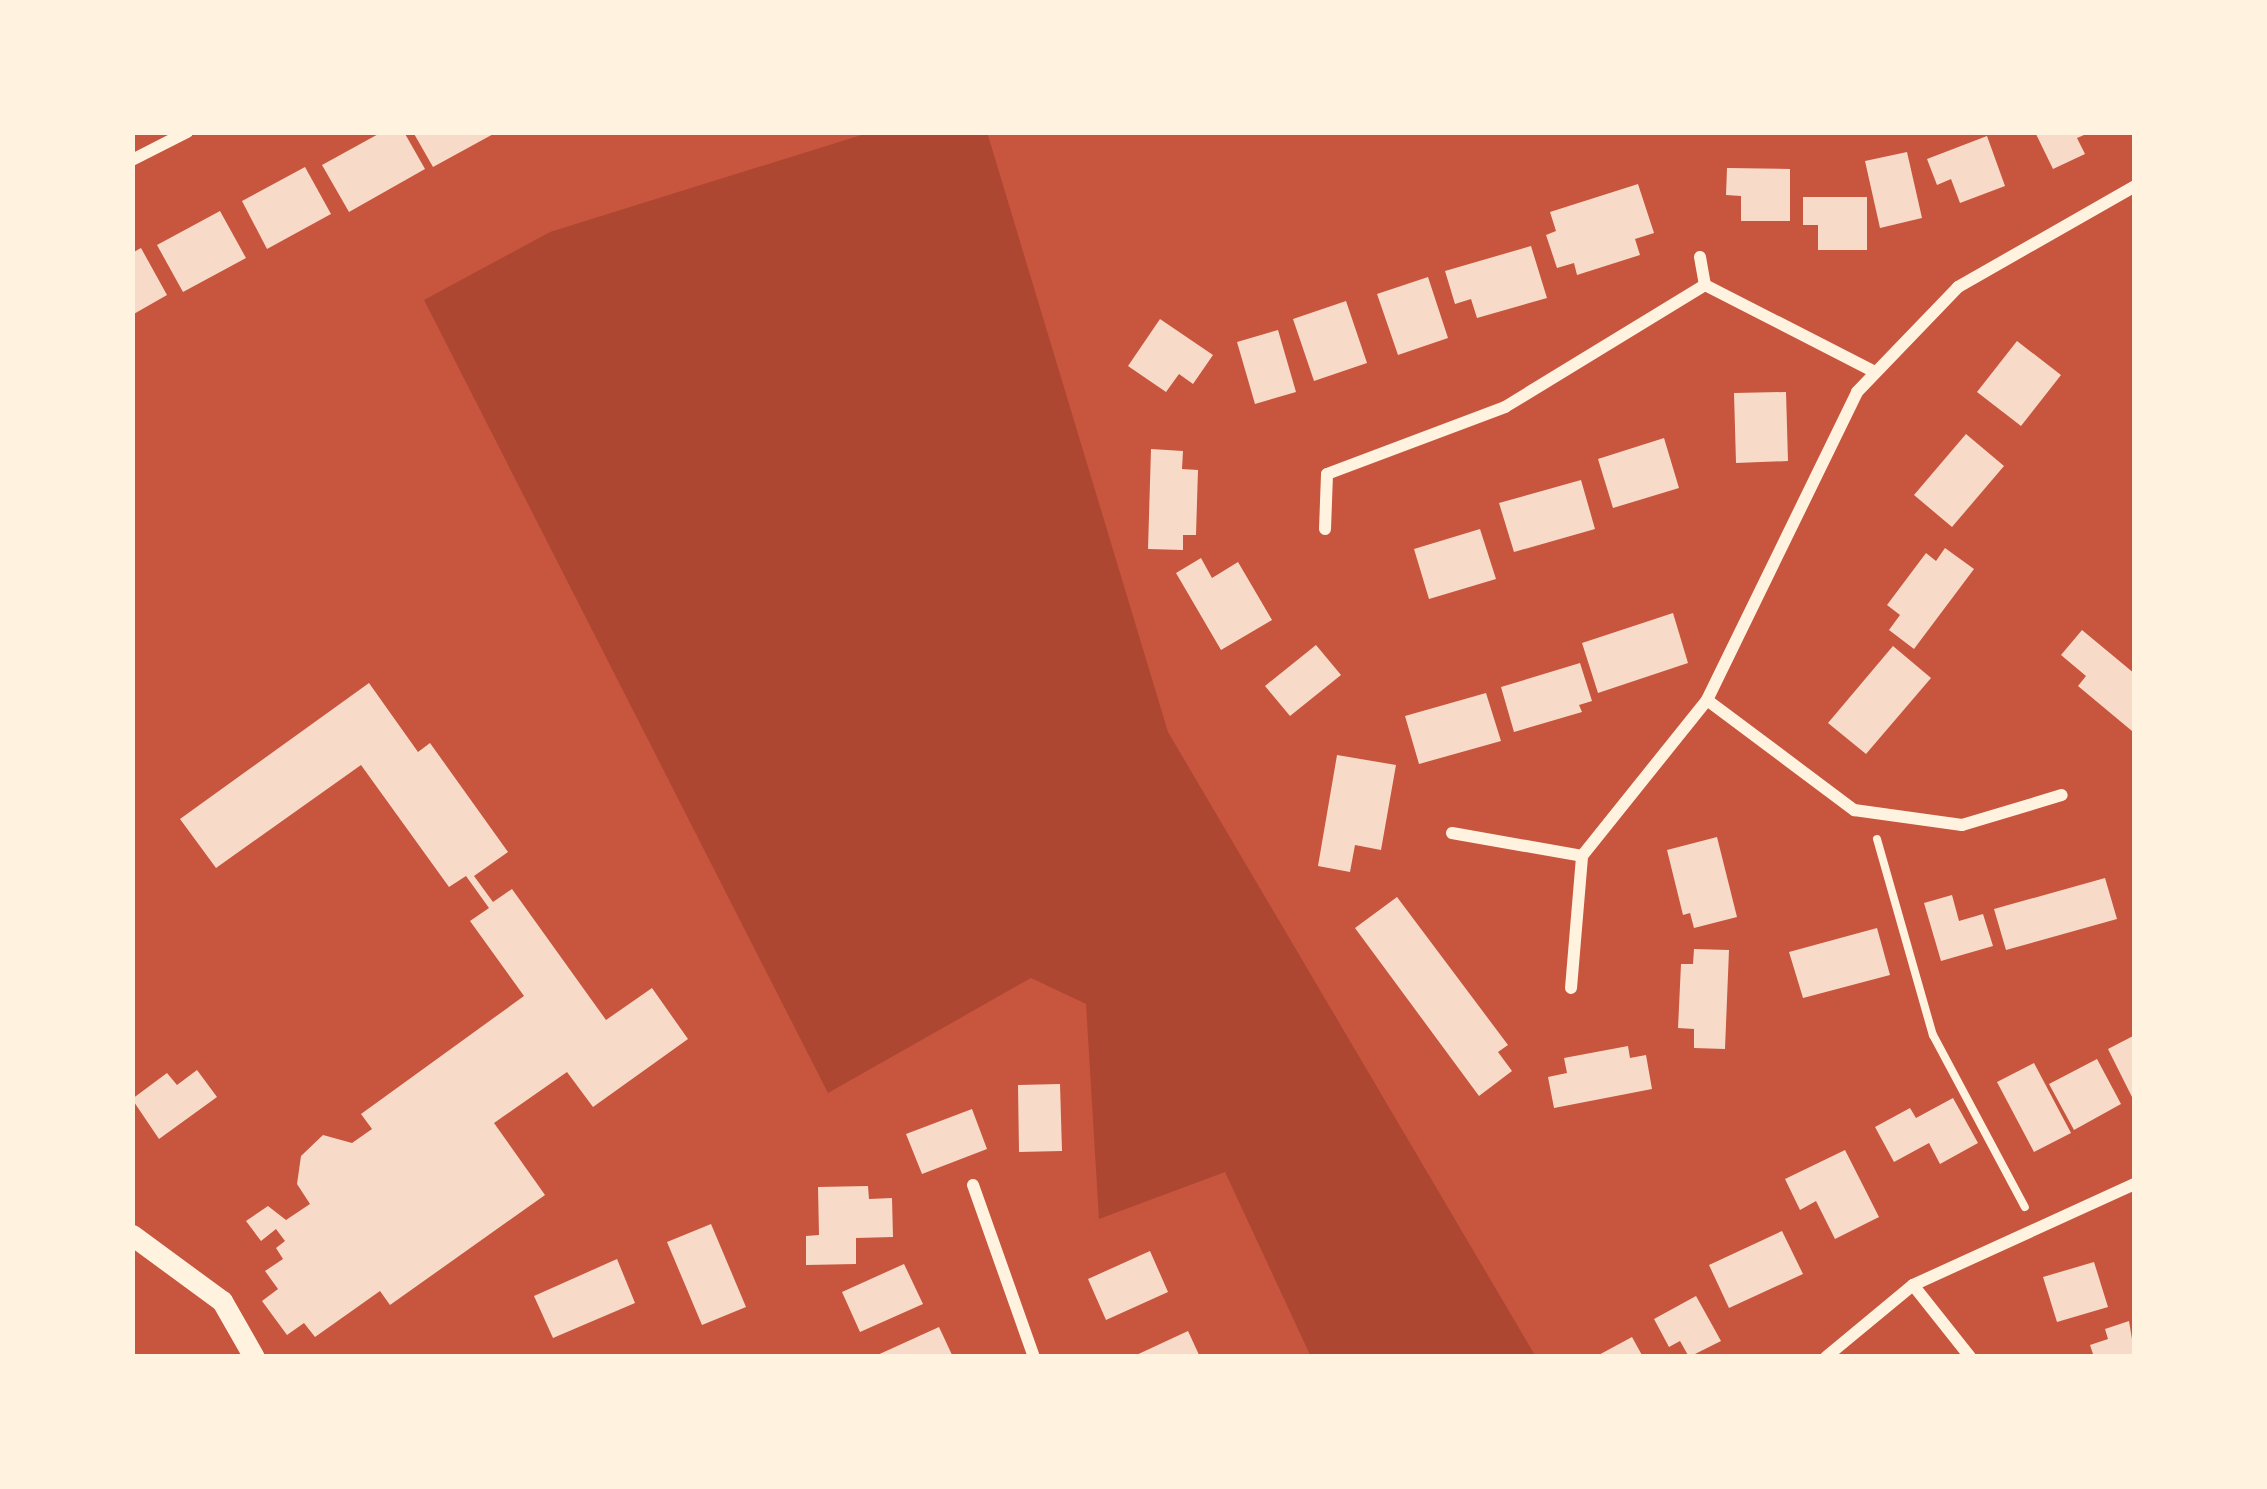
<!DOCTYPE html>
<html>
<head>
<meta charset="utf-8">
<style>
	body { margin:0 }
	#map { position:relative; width:2267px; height:1489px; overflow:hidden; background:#c8553d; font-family:Lato,sans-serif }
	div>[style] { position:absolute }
	.green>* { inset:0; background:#ae4732 }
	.building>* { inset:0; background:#f7dbc8 }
	.path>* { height:8px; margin:-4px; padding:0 4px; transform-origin:4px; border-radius:4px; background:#fff3e0 }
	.minor>* { height:12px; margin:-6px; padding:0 6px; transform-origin:6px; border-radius:6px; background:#fff3e0 }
	.tertiary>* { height:21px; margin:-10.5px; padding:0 10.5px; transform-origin:10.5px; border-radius:10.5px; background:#fff3e0 }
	span { translate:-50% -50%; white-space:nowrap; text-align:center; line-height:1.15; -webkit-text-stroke:12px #fff3e0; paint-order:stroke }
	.frame { position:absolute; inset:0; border:135px solid #fff3e0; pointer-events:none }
</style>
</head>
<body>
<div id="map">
	<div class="green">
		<i style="clip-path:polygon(871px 132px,987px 132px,1168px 732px,1536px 1357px,1311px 1357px,1225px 1172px,1099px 1219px,1086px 1004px,1031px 978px,828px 1093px,424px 300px,550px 232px)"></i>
	</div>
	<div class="building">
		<i style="clip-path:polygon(382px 132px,404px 132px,425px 169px,349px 212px,322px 165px)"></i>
		<i style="clip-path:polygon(413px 132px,497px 132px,433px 167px)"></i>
		<i style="clip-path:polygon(2035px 132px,2091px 132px,2077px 138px,2085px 154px,2053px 169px)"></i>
		<i style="clip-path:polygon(1987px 136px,2005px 186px,1960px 203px,1951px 179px,1937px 185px,1927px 159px)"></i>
		<i style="clip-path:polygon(1907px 152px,1922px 218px,1880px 228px,1865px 161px)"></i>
		<i style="clip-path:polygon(305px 167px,331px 214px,267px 249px,242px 201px)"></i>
		<i style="clip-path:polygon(1727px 168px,1790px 169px,1790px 221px,1741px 221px,1741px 196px,1726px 195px)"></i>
		<i style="clip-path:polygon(1638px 184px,1654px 233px,1635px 239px,1640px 255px,1577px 275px,1574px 263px,1557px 268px,1546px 235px,1556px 231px,1550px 212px)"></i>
		<i style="clip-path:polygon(1803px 197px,1867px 197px,1867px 250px,1818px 250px,1818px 225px,1803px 225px)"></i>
		<i style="clip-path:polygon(220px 211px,246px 258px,183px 292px,157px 245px)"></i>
		<i style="clip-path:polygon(1531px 246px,1547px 298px,1477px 318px,1471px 299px,1455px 304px,1445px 271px)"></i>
		<i style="clip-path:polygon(141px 248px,167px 295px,132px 315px,132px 253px)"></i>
		<i style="clip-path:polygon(1428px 277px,1448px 338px,1398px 355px,1377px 294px)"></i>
		<i style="clip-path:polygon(1346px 301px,1367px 363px,1314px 381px,1293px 319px)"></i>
		<i style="clip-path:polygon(1160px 319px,1213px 355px,1193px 384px,1179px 374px,1166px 392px,1128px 366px)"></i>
		<i style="clip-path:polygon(1278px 330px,1296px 392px,1255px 404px,1237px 342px)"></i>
		<i style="clip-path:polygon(2017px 341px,2061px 375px,2021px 426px,1977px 392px)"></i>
		<i style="clip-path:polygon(1786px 392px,1788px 461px,1736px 463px,1734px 393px)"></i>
		<i style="clip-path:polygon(1966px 434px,2004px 466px,1952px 527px,1914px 495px)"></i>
		<i style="clip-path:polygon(1664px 438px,1679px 488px,1613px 508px,1598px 459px)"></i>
		<i style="clip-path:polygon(1151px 449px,1183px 451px,1182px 469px,1198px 470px,1196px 535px,1183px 535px,1183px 550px,1148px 549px)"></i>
		<i style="clip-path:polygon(1581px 480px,1595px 529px,1514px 552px,1499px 503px)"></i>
		<i style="clip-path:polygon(1480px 529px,1496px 579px,1429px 599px,1414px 549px)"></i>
		<i style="clip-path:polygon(1945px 548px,1974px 569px,1914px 649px,1889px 630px,1900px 615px,1887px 605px,1926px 553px,1936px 561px)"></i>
		<i style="clip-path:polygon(1201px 558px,1212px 578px,1238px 562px,1272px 620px,1221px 650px,1176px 573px)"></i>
		<i style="clip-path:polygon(1673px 613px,1688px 663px,1598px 693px,1582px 643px)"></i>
		<i style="clip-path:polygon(2082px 630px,2135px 674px,2132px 731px,2078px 686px,2086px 676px,2061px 655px)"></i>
		<i style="clip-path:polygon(1316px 645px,1341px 675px,1290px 716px,1265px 686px)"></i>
		<i style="clip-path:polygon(1893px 646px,1931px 678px,1866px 754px,1828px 723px)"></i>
		<i style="clip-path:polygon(1580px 663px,1592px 701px,1579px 705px,1582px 712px,1514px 732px,1501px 687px)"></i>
		<i style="clip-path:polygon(369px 683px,418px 752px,430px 743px,508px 852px,474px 876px,493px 902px,512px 889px,606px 1020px,652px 988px,688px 1039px,593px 1107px,567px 1072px,494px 1123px,545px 1195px,390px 1305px,380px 1291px,315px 1337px,304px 1323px,287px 1335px,262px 1301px,278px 1289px,265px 1271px,283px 1259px,276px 1248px,285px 1241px,276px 1229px,261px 1241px,246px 1221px,268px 1206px,286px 1220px,310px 1204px,297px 1184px,301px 1156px,323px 1135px,352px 1143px,372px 1129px,361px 1114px,524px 996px,470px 921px,489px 908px,466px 876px,449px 887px,361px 765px,216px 868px,180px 819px)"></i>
		<i style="clip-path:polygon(1486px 693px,1501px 741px,1419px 764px,1405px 716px)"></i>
		<i style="clip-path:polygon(1337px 755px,1396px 765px,1381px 850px,1355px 845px,1350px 872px,1318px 866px)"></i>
		<i style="clip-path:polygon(1717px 837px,1737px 917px,1694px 928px,1690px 913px,1683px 915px,1667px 850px)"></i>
		<i style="clip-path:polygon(2105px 878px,2117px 919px,2006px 950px,1994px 909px)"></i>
		<i style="clip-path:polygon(1952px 895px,1959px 921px,1983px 914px,1993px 946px,1941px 961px,1924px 903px)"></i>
		<i style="clip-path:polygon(1397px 897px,1508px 1045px,1498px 1052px,1512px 1071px,1479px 1096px,1355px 928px)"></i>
		<i style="clip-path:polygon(1877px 928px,1890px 975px,1803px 998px,1789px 952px)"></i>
		<i style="clip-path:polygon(1694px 949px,1729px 950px,1725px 1049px,1694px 1048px,1694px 1029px,1678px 1028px,1681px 964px,1693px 964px)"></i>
		<i style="clip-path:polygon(2135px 1035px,2135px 1103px,2108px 1049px)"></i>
		<i style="clip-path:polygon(1628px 1046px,1630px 1058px,1646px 1055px,1652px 1089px,1554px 1108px,1548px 1077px,1567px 1073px,1564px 1058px)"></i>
		<i style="clip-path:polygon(2097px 1059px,2121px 1104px,2074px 1130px,2049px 1084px)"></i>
		<i style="clip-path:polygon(2034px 1063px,2071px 1133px,2034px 1152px,1997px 1082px)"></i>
		<i style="clip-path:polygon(197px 1070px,217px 1097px,159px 1139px,132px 1099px,167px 1073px,177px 1085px)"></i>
		<i style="clip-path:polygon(1060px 1084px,1062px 1151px,1019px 1152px,1018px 1085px)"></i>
		<i style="clip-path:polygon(1953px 1098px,1978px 1143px,1940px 1164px,1929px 1143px,1894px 1162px,1875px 1127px,1910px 1108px,1916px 1118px)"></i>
		<i style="clip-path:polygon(972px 1109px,987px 1149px,922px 1174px,906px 1134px)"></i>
		<i style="clip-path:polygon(1845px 1150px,1879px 1217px,1835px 1239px,1816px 1201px,1800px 1210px,1785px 1179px)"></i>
		<i style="clip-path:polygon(868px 1186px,869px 1199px,892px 1198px,893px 1237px,856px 1238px,856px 1264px,806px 1265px,806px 1236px,819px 1235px,818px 1187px)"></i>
		<i style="clip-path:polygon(711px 1224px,746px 1307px,702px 1325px,667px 1242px)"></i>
		<i style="clip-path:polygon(1782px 1231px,1803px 1274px,1729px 1308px,1709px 1265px)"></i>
		<i style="clip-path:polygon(1150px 1251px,1168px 1292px,1106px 1320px,1088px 1279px)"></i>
		<i style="clip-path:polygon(617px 1259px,635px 1303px,553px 1338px,534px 1296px)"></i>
		<i style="clip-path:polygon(2094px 1262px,2108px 1307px,2057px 1322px,2043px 1277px)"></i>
		<i style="clip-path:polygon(904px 1264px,923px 1304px,860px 1332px,842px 1292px)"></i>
		<i style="clip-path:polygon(1696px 1296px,1721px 1341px,1689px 1357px,1680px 1341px,1669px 1347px,1654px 1319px)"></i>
		<i style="clip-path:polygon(2129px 1321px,2135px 1357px,2094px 1357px,2090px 1345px,2108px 1339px,2105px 1329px)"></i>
		<i style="clip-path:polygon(939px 1327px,953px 1357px,873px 1357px)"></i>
		<i style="clip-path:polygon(1188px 1331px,1200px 1357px,1132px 1357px)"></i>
		<i style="clip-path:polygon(1632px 1337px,1643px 1357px,1595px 1357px)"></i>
	</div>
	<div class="path">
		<i style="left:1877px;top:839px;width:204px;rotate:74.1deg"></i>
		<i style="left:1933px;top:1035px;width:195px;rotate:61.9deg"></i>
	</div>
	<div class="minor">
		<i style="left:132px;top:160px;width:62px;rotate:-27deg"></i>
		<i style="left:1700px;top:257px;width:28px;rotate:80deg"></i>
		<i style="left:1325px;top:529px;width:55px;rotate:-87.9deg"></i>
		<i style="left:1327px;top:474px;width:190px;rotate:-20.6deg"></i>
		<i style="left:1505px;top:407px;width:234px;rotate:-31.4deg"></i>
		<i style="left:1705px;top:285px;width:189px;rotate:27.1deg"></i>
		<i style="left:1707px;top:700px;width:184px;rotate:36.8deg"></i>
		<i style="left:1854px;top:810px;width:109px;rotate:7.9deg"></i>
		<i style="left:1962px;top:825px;width:104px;rotate:-16.7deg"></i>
		<i style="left:1452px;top:833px;width:132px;rotate:10deg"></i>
		<i style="left:1571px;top:988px;width:132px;rotate:-85.2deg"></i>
		<i style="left:1582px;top:856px;width:200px;rotate:-51.3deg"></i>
		<i style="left:1707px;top:700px;width:343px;rotate:-64deg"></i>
		<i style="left:1857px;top:392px;width:146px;rotate:-46.1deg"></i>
		<i style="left:1958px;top:287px;width:204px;rotate:-29.7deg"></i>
		<i style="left:973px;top:1185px;width:182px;rotate:70.5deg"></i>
		<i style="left:1913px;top:1285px;width:92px;rotate:51.6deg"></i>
		<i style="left:1826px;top:1357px;width:113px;rotate:-39.6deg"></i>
		<i style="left:1913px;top:1285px;width:244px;rotate:-24.5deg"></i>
	</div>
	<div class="tertiary">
		<i style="left:132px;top:1235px;width:112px;rotate:36.3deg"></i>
		<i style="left:222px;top:1301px;width:64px;rotate:60.3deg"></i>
	</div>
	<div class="frame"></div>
</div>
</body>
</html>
